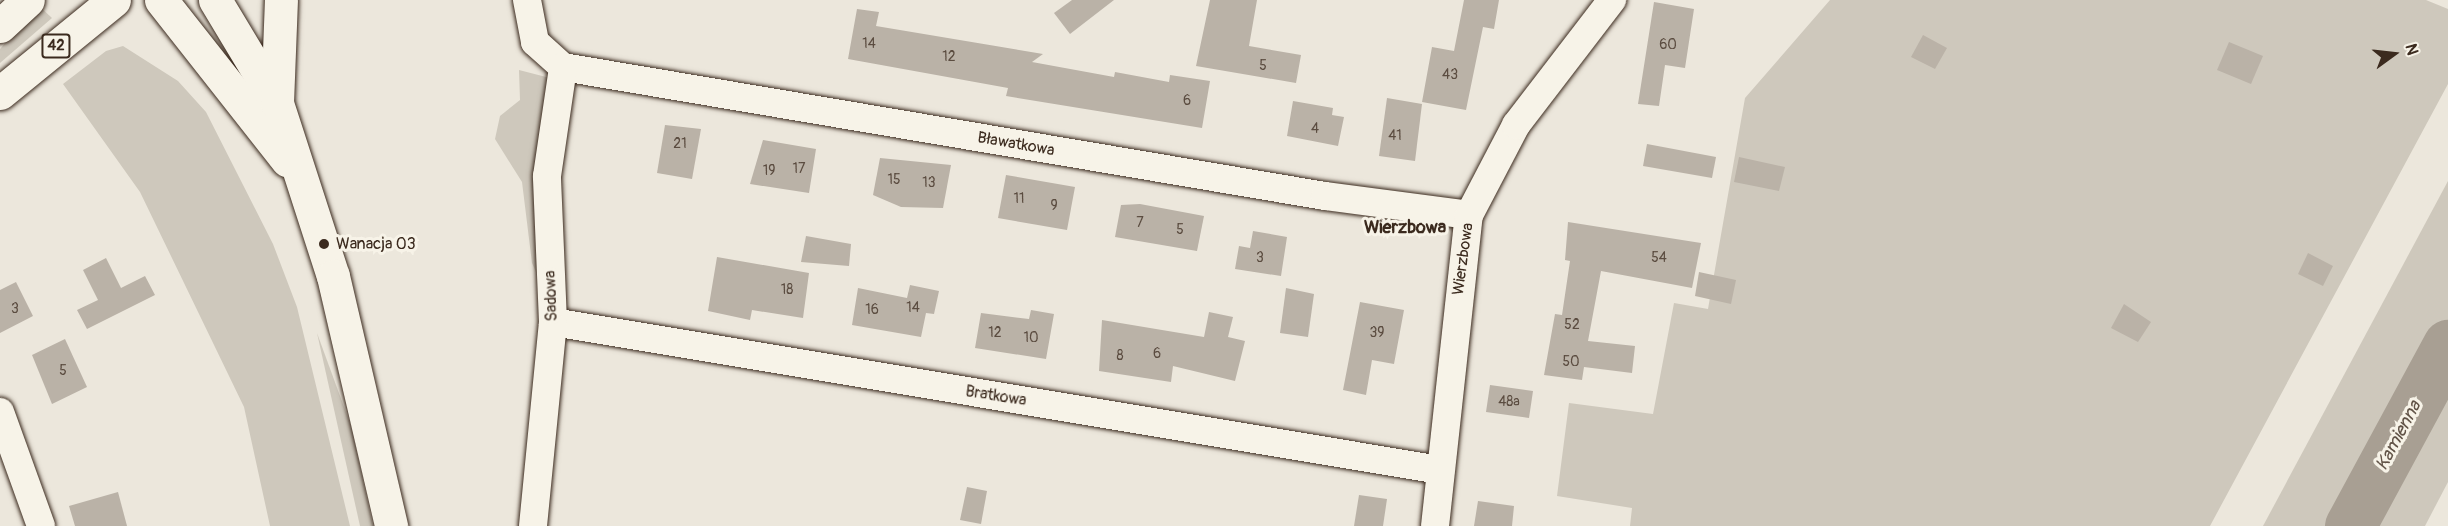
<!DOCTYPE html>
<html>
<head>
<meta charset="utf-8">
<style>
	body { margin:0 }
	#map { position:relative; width:2448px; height:526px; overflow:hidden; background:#ece7dc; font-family:Pangolin,sans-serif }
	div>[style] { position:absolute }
	.green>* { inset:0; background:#cec8bc }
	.river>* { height:51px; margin:-25.5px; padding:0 25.5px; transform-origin:25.5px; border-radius:25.5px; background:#a89f93 }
	.building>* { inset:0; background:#bab2a7 }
	.roads { filter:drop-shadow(0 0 2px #3b2a1e) drop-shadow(0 0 2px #3b2a1e) }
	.street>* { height:28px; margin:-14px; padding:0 14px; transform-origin:14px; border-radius:14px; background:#f7f3e8 }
	.secondary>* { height:33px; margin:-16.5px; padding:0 16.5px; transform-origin:16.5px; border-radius:16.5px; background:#f7f3e8 }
	.primary>* { height:33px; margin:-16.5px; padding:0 16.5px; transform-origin:16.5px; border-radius:16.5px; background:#f7f3e8 }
	.dots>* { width:16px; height:16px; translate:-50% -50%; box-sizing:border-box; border:3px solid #f7f3e8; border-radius:50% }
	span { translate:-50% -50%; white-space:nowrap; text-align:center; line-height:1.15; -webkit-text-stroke:6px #f7f3e8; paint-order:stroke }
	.number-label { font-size:14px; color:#5b4c40 }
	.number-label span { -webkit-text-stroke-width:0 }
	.shield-label span { padding:2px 4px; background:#f7f3e8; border:2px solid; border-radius:4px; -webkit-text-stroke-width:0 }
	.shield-label { font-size:15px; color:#3b2a1e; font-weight:700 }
	.street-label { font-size:16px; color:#3b2a1e }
	.poi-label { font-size:16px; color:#3b2a1e }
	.left { translate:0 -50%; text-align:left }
	.neighbourhood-label { font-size:18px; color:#3b2a1e; font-weight:700 }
	.water-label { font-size:18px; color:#615347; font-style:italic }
	.north { position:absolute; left:2364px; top:24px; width:60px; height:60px; -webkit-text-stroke:4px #f7f3e8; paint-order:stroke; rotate:75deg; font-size:16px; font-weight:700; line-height:24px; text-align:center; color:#3b2a1e }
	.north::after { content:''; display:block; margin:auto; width:21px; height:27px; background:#3b2a1e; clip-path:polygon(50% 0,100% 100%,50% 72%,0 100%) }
</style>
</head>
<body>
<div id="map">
	<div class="green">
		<i style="clip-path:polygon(1830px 0,2426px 0,2448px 9px,2448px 84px,2210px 526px,1630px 526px,1632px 508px,1557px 496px,1569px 403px,1653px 414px,1674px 303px,1708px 309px,1745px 98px)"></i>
		<i style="clip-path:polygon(38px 5px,52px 18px,0 63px,0 49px)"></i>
		<i style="clip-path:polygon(123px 46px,178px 81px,206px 112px,273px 244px,297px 307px,350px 526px,270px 526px,244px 407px,140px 192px,63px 84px,106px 51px)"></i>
		<i style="clip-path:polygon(519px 70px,550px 78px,543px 288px,532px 263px,522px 182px,495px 139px,500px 116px,520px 100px)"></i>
		<i style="clip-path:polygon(2448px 181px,2448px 482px,2425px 526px,2263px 526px)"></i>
		<i style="clip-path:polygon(317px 333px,351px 426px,373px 526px,360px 526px)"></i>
	</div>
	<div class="river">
		<i style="left:2350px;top:526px;width:206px;rotate:-61.6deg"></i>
	</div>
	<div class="building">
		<i style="clip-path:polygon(1072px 0,1114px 0,1070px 34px,1054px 13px)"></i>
		<i style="clip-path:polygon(1210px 0,1257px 0,1249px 46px,1301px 55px,1296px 83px,1196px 66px)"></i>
		<i style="clip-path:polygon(1464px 0,1499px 0,1494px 29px,1483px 27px,1466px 110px,1422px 102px,1432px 47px,1454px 51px)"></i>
		<i style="clip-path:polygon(1654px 2px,1694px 9px,1685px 68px,1665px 65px,1659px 106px,1638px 104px)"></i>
		<i style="clip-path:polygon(857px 9px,879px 12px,876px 26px,1043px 54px,1032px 62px,1114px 77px,1115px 72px,1169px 82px,1170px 75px,1210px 81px,1202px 128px,1006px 96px,1008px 88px,848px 59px)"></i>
		<i style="clip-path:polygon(1923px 35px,1947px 48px,1935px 69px,1911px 57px)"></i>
		<i style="clip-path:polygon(2229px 42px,2263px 56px,2251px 84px,2217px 70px)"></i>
		<i style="clip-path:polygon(1387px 98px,1422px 104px,1415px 161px,1379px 156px)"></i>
		<i style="clip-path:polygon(1293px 101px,1333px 108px,1332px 115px,1344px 117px,1338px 146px,1287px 136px)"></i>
		<i style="clip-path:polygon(665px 125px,701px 129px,692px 179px,657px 173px)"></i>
		<i style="clip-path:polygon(763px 140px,816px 149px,809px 193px,750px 184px)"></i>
		<i style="clip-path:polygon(1647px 144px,1716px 157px,1712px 178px,1643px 166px)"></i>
		<i style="clip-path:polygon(1739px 157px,1785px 167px,1779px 191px,1734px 182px)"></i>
		<i style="clip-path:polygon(880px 158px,951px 165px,943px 208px,901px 207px,873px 195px)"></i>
		<i style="clip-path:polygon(1006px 175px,1075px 187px,1067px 230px,998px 218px)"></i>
		<i style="clip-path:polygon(1140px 204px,1204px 216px,1197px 251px,1115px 237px,1121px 205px)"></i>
		<i style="clip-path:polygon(1568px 222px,1701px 243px,1692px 288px,1601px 271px,1588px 341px,1635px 346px,1632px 373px,1584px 367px,1582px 380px,1544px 375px,1555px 314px,1562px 315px,1570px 261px,1565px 260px)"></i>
		<i style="clip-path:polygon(1253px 231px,1287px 237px,1281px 276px,1235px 269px,1239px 246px,1250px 248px)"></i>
		<i style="clip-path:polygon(806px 236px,851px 244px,849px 266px,801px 262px)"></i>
		<i style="clip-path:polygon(2308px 253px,2333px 266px,2323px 286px,2298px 274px)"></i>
		<i style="clip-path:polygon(717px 257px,809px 273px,803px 318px,752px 310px,750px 320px,708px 311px)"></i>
		<i style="clip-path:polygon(106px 258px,121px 288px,145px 276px,155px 295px,87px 329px,77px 310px,98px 300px,83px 270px)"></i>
		<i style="clip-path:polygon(1699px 272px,1736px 280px,1731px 304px,1695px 296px)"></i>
		<i style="clip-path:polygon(16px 282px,33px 316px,0 333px,0 290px)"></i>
		<i style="clip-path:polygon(910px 285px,939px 291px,934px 314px,926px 313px,921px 337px,852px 325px,858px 288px,907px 298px)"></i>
		<i style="clip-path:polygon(1286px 288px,1314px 294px,1308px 337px,1280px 333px)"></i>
		<i style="clip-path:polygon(1360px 302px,1404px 310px,1394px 364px,1372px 360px,1366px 395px,1343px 390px)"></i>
		<i style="clip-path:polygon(2124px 304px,2151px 322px,2138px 342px,2111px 328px)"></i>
		<i style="clip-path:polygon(1031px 310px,1054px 314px,1046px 359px,975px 348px,981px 313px,1029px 319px)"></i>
		<i style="clip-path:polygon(1209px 312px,1233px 317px,1228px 337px,1245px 341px,1235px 381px,1173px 366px,1171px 382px,1099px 371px,1102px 320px,1204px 337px)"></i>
		<i style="clip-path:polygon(65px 339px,87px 387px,52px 404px,32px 355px)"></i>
		<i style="clip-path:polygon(1490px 385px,1533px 391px,1529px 418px,1486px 412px)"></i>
		<i style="clip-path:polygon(967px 487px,987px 491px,981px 524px,960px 520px)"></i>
		<i style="clip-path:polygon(118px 492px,127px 526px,75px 526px,69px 506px)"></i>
		<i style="clip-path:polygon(1359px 495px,1387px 499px,1383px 526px,1354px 526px)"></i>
		<i style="clip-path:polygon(1478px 501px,1514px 506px,1512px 526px,1474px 526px)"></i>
	</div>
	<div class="roads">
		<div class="street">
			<i style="left:527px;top:0;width:43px;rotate:79.2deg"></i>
			<i style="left:535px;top:42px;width:38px;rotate:42deg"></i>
			<i style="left:563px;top:67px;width:773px;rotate:9.61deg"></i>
			<i style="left:1325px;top:196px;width:145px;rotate:7.5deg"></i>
			<i style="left:553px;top:322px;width:899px;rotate:9.47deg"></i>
			<i style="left:0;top:412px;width:121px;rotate:70.2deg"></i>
			<i style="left:533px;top:526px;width:205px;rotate:-84.4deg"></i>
			<i style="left:553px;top:322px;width:146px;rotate:-92.4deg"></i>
			<i style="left:547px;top:176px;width:110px;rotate:-81.6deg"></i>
			<i style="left:1435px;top:526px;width:313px;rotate:-83.8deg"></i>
			<i style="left:1469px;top:215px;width:102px;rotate:-62.4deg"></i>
			<i style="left:1516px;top:125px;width:158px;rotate:-52.5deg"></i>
		</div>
		<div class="secondary">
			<i style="left:161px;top:0;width:204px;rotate:51.8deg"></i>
			<i style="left:215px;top:0;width:120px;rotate:59deg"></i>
			<i style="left:277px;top:103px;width:182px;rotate:72.1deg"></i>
			<i style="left:333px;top:276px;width:257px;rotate:76.9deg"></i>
		</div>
		<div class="primary">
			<i style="left:0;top:26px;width:38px;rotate:-43deg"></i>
			<i style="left:0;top:93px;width:147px;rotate:-39.2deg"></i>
			<i style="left:277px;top:103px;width:103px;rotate:-87.8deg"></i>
		</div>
	</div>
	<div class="dots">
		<i style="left:324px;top:244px;background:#3b2a1e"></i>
	</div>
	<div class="number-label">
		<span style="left:869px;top:44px">14</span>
		<span style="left:1668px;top:45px">60</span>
		<span style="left:949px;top:57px">12</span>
		<span style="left:1263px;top:66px">5</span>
		<span style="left:1450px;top:75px">43</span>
		<span style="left:1187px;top:101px">6</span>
		<span style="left:1315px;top:129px">4</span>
		<span style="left:1395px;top:136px">41</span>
		<span style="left:680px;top:144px">21</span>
		<span style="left:799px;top:169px">17</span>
		<span style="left:769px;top:171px">19</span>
		<span style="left:894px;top:180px">15</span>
		<span style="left:929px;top:183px">13</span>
		<span style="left:1019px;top:199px">11</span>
		<span style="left:1054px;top:206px">9</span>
		<span style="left:1140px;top:223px">7</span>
		<span style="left:1180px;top:230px">5</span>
		<span style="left:1260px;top:258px">3</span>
		<span style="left:1659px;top:258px">54</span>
		<span style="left:787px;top:290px">18</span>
		<span style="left:913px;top:308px">14</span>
		<span style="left:15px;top:309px">3</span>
		<span style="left:872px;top:310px">16</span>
		<span style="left:1572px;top:325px">52</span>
		<span style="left:995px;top:333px">12</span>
		<span style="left:1377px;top:333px">39</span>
		<span style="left:1031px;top:338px">10</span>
		<span style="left:1157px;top:354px">6</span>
		<span style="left:1120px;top:356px">8</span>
		<span style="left:1571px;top:362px">50</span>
		<span style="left:63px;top:371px">5</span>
		<span style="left:1509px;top:402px">48a</span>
	</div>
	<div class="shield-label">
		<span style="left:56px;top:46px">42</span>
	</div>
	<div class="street-label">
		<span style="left:1016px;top:144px;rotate:10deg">Bławatkowa</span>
		<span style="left:1463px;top:259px;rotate:-82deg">Wierzbowa</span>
		<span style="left:551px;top:296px;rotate:-92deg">Sadowa</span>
		<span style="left:996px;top:396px;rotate:9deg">Bratkowa</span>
	</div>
	<div class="poi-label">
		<span class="left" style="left:336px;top:244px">Wanacja 03</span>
	</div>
	<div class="neighbourhood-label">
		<span style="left:1405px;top:228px">Wierzbowa</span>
	</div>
	<div class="water-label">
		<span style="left:2399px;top:436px;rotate:-62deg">Kamienna</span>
	</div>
	<div class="north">N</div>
</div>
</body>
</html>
